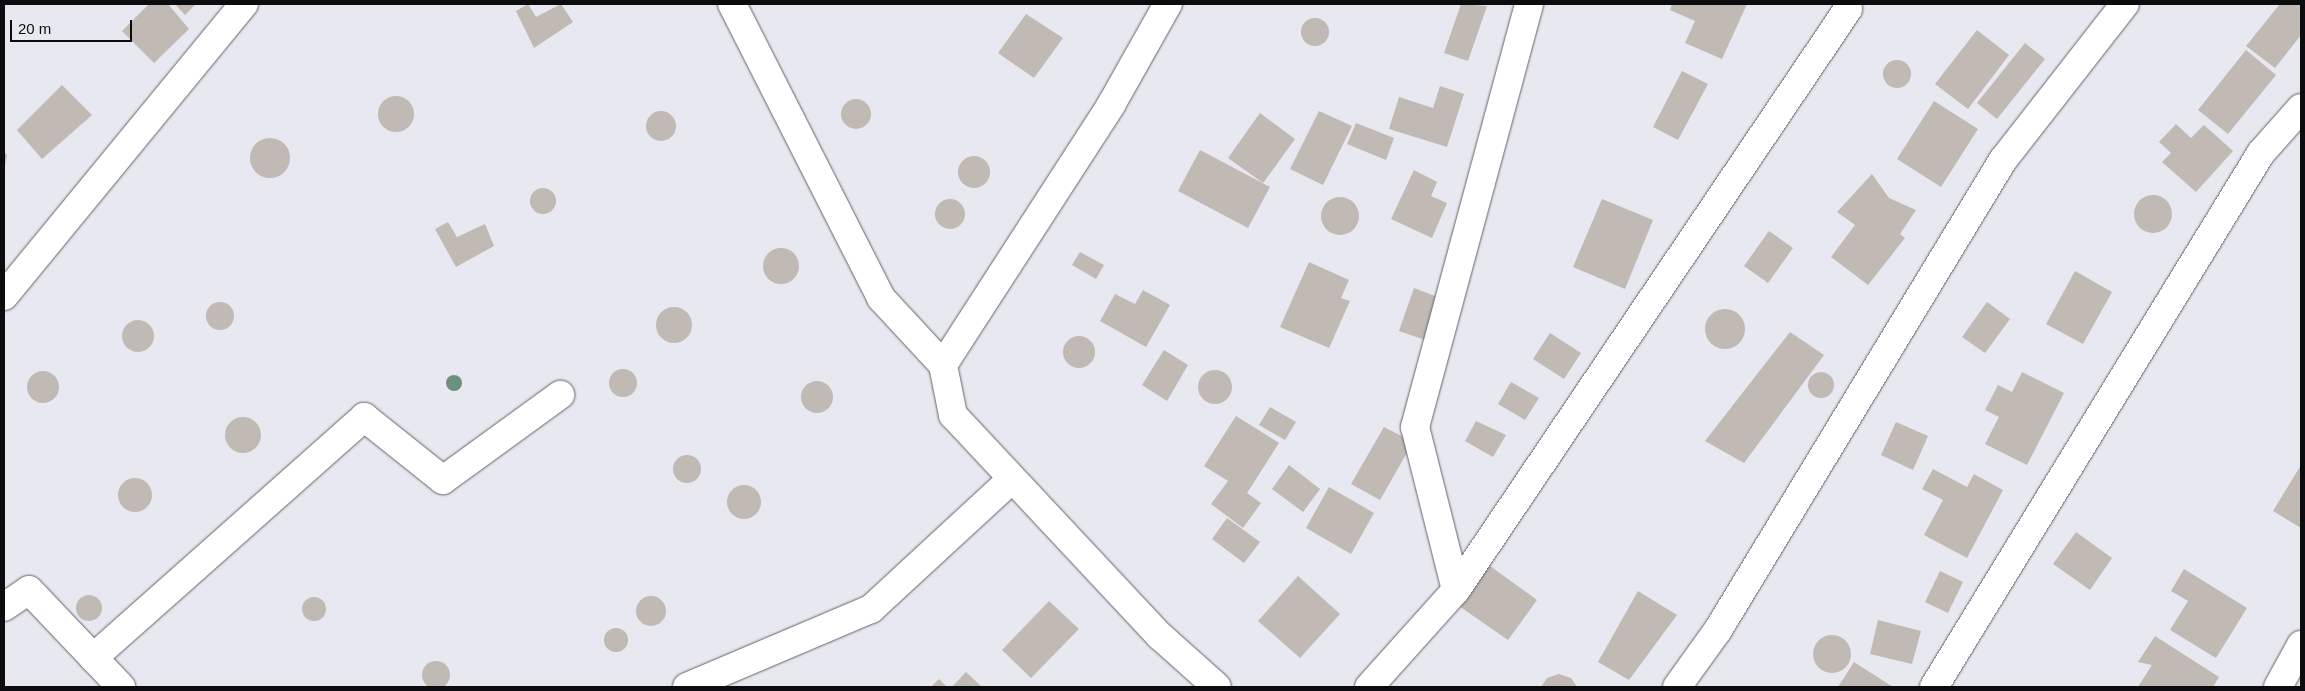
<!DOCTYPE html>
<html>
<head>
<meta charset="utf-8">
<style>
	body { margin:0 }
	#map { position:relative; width:2305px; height:691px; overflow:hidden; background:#e8e8f0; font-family:Helvetica,sans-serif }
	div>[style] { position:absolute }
	.building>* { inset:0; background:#c0b9b4 }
	.round { border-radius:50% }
	.roads { filter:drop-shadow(0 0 1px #626269) drop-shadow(0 0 1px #626269) }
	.street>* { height:28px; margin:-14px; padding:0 14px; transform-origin:14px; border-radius:14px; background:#fff }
	.trees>* { width:16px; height:16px; margin:-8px; border-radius:50%; background:#6c917e }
	span { translate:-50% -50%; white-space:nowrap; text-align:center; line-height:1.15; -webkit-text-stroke:5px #e8e8f0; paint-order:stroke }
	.frame { position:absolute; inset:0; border:5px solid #0c0c0e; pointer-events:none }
	.scale { position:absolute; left:10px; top:20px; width:122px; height:22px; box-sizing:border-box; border:2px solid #0c0c0e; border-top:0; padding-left:6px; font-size:15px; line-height:18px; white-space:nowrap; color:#0c0c0e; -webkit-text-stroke:4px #e8e8f0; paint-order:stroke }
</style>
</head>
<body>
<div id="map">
	<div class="building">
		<i style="clip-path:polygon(149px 4px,168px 4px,189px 29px,154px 63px,122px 31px)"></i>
		<i style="clip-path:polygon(175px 4px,196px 4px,185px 15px)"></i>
		<i style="clip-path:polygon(528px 4px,536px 17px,561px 4px,573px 22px,534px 48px,516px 11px)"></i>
		<i style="clip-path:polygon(1461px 4px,1487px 6px,1468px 61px,1444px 53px)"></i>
		<i style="clip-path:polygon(1672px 4px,1747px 4px,1722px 59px,1685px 43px,1695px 21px,1670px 10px)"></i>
		<i style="clip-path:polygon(2280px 4px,2301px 4px,2301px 35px,2275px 68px,2246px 46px)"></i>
		<i style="clip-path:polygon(1026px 14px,1063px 38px,1034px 78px,998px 53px)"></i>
		<i class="round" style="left:1301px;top:18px;width:28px;height:28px"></i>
		<i style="clip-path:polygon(1977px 30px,2009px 55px,1968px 109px,1935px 84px)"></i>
		<i style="clip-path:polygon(2025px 43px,2045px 59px,1997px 119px,1977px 103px)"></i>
		<i style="clip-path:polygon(2246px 50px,2276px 75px,2228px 134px,2198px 110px)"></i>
		<i class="round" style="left:1883px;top:60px;width:28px;height:28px"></i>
		<i style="clip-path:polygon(1682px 71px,1708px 84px,1678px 140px,1653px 127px)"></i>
		<i style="clip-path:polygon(62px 85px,92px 115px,42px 159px,17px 130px)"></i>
		<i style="clip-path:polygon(1440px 86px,1464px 94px,1447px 147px,1389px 129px,1399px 97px,1433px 108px)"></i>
		<i class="round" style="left:378px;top:96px;width:36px;height:36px"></i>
		<i class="round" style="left:841px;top:99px;width:30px;height:30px"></i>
		<i style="clip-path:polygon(1934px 101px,1978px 129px,1941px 187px,1897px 159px)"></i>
		<i style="clip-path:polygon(1319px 111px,1352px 126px,1323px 185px,1290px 169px)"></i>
		<i class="round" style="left:646px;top:111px;width:30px;height:30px"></i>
		<i style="clip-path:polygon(1260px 113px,1295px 139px,1263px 183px,1228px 158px)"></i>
		<i style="clip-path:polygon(1356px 123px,1394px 138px,1386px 160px,1347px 144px)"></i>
		<i style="clip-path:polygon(2176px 124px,2191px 138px,2204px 125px,2233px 151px,2196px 192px,2162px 162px,2171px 153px,2159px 142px)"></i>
		<i class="round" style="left:250px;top:138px;width:40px;height:40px"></i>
		<i style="clip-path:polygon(1200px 150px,1270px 187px,1248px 228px,1178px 191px)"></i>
		<i style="clip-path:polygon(4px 152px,7px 155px,4px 170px)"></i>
		<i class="round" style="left:958px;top:156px;width:32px;height:32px"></i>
		<i style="clip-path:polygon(1414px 170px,1437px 182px,1431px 196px,1447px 203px,1432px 238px,1391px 219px)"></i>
		<i style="clip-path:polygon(1872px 174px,1889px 198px,1916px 210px,1900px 234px,1905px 238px,1868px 285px,1831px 257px,1855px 225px,1837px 212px)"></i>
		<i class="round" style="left:530px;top:188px;width:26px;height:26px"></i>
		<i class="round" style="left:2134px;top:195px;width:38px;height:38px"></i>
		<i class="round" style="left:1321px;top:197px;width:38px;height:38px"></i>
		<i style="clip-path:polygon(1602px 199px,1653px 220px,1625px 289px,1573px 267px)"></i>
		<i class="round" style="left:935px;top:199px;width:30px;height:30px"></i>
		<i style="clip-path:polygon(448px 222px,457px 237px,485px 224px,494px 246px,456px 267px,435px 229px)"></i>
		<i style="clip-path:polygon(1769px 231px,1793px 248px,1768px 283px,1744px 266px)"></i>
		<i class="round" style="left:763px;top:248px;width:36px;height:36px"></i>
		<i style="clip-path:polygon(1080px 252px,1104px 265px,1096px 279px,1072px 265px)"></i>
		<i style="clip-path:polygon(1309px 262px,1349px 280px,1341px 298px,1350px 301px,1329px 348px,1280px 327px)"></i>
		<i style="clip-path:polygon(2075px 271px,2112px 292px,2083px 344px,2046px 324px)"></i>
		<i style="clip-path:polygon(1414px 288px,1443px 299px,1428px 341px,1399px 331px)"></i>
		<i style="clip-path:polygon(1143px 290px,1170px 305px,1146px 347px,1100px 321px,1115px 294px,1135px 304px)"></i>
		<i class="round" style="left:206px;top:302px;width:28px;height:28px"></i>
		<i style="clip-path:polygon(1987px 302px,2010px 319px,1985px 353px,1962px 337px)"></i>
		<i class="round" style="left:656px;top:307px;width:36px;height:36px"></i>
		<i class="round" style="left:1705px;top:309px;width:40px;height:40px"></i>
		<i class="round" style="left:122px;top:320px;width:32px;height:32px"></i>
		<i style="clip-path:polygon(1790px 332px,1824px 355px,1744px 463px,1705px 441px)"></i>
		<i style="clip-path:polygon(1550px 333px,1581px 353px,1564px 379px,1533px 359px)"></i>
		<i class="round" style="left:1063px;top:336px;width:32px;height:32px"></i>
		<i style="clip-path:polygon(1164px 350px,1188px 365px,1167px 401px,1142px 385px)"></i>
		<i class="round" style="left:609px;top:369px;width:28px;height:28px"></i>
		<i class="round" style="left:1198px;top:370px;width:34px;height:34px"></i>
		<i class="round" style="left:27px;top:371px;width:32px;height:32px"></i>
		<i class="round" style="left:1808px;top:372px;width:26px;height:26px"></i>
		<i style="clip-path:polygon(2022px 372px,2064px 393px,2027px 465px,1985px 444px,1999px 417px,1985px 410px,1998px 385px,2012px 392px)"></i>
		<i class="round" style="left:801px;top:381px;width:32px;height:32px"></i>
		<i style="clip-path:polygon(1511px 382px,1539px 398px,1525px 420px,1498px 404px)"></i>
		<i style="clip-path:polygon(1270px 407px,1296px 422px,1285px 440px,1259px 425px)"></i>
		<i style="clip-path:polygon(1236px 416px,1279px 443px,1247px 493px,1261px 503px,1243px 528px,1211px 504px,1228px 481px,1204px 466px)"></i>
		<i class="round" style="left:225px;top:417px;width:36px;height:36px"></i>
		<i style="clip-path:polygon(1476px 421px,1506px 435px,1493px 457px,1465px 441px)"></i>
		<i style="clip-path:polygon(1896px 422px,1928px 436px,1913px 470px,1881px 455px)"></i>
		<i style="clip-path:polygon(1384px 427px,1413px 442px,1380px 500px,1351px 484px)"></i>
		<i class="round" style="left:673px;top:455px;width:28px;height:28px"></i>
		<i style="clip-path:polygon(1289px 465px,1320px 489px,1303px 512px,1272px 489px)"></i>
		<i style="clip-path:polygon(2301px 465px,2301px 528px,2273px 511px)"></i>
		<i style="clip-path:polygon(1933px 469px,1967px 487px,1974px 474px,2003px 490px,1967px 558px,1924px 535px,1943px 500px,1922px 489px)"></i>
		<i class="round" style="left:118px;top:478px;width:34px;height:34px"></i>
		<i class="round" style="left:727px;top:485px;width:34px;height:34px"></i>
		<i style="clip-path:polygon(1329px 487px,1374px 513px,1351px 554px,1306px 528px)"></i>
		<i style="clip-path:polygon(1227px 518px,1260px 542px,1244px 563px,1212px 539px)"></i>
		<i style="clip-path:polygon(2076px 532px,2112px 558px,2090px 590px,2053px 564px)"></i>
		<i style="clip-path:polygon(1486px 563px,1537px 600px,1508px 640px,1456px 604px)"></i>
		<i style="clip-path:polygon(2184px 569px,2247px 608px,2216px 658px,2170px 630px,2188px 601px,2171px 591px)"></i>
		<i style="clip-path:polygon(1940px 571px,1963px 582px,1948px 613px,1925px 602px)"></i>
		<i style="clip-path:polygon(1298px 576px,1340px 614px,1300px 658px,1258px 621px)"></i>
		<i style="clip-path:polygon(1638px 591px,1677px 615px,1629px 680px,1598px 662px)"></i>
		<i class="round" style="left:76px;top:595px;width:26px;height:26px"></i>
		<i class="round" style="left:636px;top:596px;width:30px;height:30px"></i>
		<i class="round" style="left:302px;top:597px;width:24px;height:24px"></i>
		<i style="clip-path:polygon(1049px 601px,1079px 629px,1031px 678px,1002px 650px)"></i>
		<i style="clip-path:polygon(1878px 620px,1921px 631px,1912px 664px,1870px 654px)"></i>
		<i class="round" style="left:604px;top:628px;width:24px;height:24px"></i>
		<i class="round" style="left:1813px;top:635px;width:38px;height:38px"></i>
		<i style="clip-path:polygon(2155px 636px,2219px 677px,2213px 687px,2138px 687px,2152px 665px,2138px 662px)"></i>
		<i class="round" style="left:422px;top:661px;width:28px;height:28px"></i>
		<i style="clip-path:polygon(1854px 662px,1893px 687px,1838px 687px)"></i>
		<i style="clip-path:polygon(966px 672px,982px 687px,952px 687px)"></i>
		<i style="clip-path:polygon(1559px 674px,1571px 678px,1577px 687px,1541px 687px,1547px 678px)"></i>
		<i style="clip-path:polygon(939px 679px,947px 687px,931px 687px)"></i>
	</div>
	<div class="roads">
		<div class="street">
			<i style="left:732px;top:4px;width:330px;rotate:63.1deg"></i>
			<i style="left:881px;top:298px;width:91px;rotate:47.2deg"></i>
			<i style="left:943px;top:365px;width:51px;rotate:78.7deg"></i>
			<i style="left:953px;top:415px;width:303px;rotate:46.9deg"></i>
			<i style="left:1160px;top:636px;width:76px;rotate:41.8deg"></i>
			<i style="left:4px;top:296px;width:378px;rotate:-50.6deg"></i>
			<i style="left:943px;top:365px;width:310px;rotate:-57.1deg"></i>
			<i style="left:1111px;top:105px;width:116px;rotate:-60.6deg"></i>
			<i style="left:1456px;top:590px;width:701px;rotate:-55.99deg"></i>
			<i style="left:4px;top:607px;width:30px;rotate:-34deg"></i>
			<i style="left:29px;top:590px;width:134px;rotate:46.5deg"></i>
			<i style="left:93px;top:658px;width:363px;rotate:-41.6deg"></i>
			<i style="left:364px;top:417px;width:101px;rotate:38.6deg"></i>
			<i style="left:443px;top:480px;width:145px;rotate:-36deg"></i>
			<i style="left:687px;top:687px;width:200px;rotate:-23deg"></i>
			<i style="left:871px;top:609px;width:190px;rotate:-42.7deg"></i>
			<i style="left:1369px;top:687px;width:130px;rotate:-48.1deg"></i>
			<i style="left:1456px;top:590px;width:168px;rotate:-104.1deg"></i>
			<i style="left:1415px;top:427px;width:438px;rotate:-74.9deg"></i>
			<i style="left:1677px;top:687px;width:70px;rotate:-54.3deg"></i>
			<i style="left:1718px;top:630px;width:550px;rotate:-58.77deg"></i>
			<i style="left:2003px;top:160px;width:198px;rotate:-52deg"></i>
			<i style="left:1934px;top:687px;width:626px;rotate:-58.52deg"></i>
			<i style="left:2261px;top:153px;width:60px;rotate:-48.4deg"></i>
			<i style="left:2278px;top:687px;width:48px;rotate:-61.3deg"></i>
		</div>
	</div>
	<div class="trees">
		<i style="left:454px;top:383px"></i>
	</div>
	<div class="frame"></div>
	<div class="scale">20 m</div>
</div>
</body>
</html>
